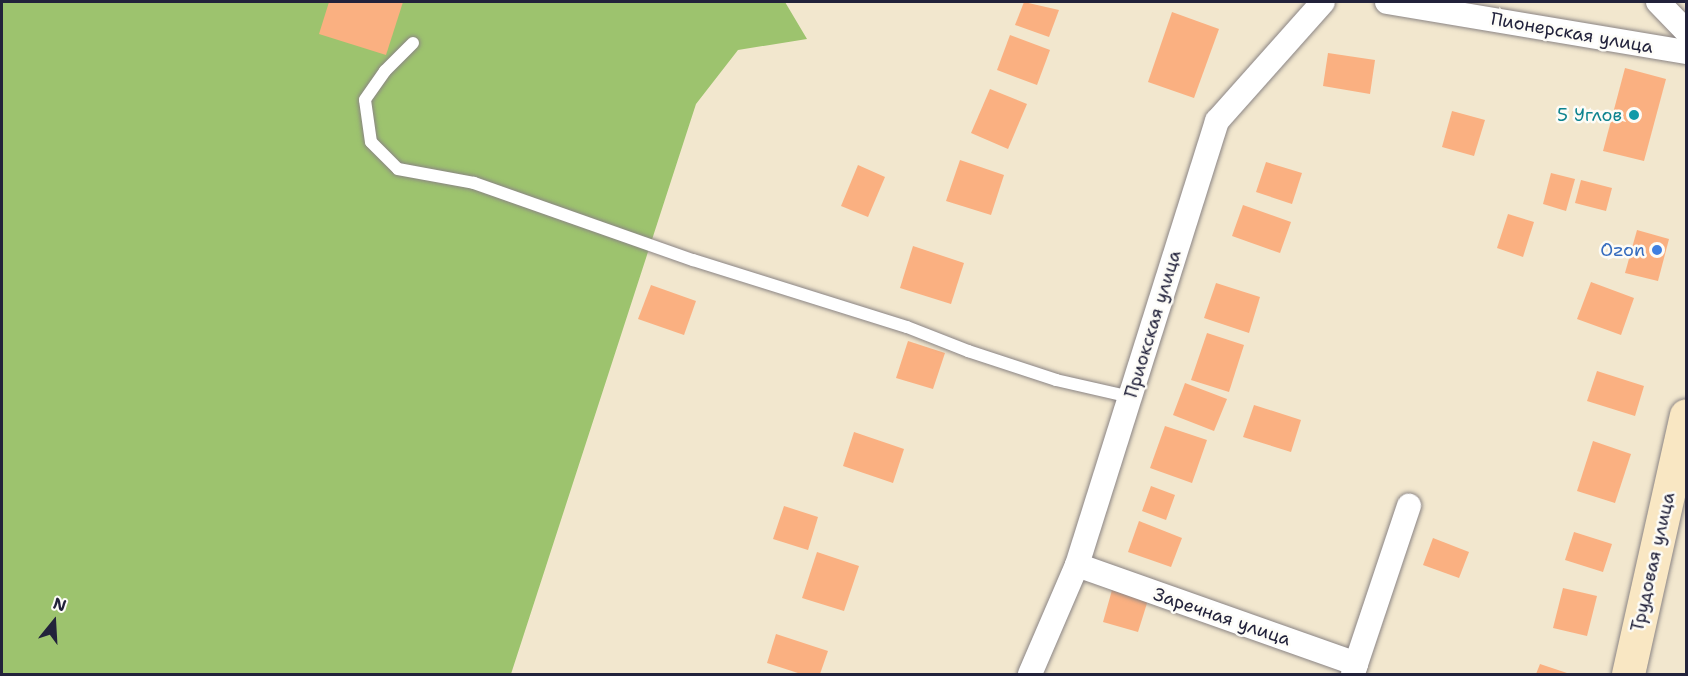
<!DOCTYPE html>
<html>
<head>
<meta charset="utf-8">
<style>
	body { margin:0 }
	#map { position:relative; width:1688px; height:676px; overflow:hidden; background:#f2e7ce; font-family:"Shantell Sans",sans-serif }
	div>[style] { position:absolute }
	.green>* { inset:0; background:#9dc36e }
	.building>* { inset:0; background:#fab081 }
	.roads { filter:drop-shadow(0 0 2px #8a8484) drop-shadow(0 0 2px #8a8484) }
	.lane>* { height:12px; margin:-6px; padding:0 6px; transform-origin:6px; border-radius:6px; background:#fff }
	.street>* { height:24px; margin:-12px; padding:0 12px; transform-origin:12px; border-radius:12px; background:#fff }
	.secondary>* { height:33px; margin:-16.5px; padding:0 16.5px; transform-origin:16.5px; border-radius:16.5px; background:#f9e7c3 }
	.dots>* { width:16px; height:16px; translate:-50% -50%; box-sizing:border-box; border:3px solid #fdfcf7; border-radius:50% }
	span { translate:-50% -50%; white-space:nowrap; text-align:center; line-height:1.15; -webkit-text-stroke:5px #fdfcf7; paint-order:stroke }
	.street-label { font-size:18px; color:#22223b }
	.culture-label { font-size:18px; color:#0d838f }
	.right { translate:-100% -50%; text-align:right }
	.shop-label { font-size:18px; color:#366cbe }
	.frame { position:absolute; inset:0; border:3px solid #22223b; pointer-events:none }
	.north { position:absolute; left:24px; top:592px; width:60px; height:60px; -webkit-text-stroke:4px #fdfcf7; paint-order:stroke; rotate:18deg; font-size:16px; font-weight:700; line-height:24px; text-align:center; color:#22223b }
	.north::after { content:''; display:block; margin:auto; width:21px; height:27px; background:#22223b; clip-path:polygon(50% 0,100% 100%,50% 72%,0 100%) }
</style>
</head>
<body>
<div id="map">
	<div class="green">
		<i style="clip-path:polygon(2px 2px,785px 2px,807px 39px,738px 50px,696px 104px,511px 674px,2px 674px)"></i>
	</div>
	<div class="building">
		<i style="clip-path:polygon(329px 2px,403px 2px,386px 55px,319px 34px)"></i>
		<i style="clip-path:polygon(1024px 2px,1059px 10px,1049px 37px,1015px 25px)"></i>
		<i style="clip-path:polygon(1172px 12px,1219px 29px,1194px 98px,1148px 82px)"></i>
		<i style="clip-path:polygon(1010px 35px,1050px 50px,1037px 85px,997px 70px)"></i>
		<i style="clip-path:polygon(1328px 53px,1375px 60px,1370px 94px,1323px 86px)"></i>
		<i style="clip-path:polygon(1625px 68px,1666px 79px,1644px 161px,1603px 151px)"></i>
		<i style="clip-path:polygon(990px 89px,1027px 104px,1008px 149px,971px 133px)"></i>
		<i style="clip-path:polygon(1452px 111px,1485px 120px,1474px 156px,1442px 147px)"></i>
		<i style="clip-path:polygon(960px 160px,1004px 175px,991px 215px,946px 201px)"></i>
		<i style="clip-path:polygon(1266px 162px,1302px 173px,1292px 204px,1256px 192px)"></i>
		<i style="clip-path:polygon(858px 165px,885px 177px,868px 217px,841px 206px)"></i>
		<i style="clip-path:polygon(1551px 173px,1575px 179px,1566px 211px,1543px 204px)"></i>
		<i style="clip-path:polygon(1581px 180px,1612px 188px,1606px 211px,1575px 203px)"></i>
		<i style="clip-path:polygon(1243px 205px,1291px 222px,1280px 253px,1232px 236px)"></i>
		<i style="clip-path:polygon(1508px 214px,1534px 222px,1523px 257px,1497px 248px)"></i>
		<i style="clip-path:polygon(1637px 230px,1669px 239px,1658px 281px,1625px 273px)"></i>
		<i style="clip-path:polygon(913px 246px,964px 263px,951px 304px,900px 288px)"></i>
		<i style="clip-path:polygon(1591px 282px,1634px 298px,1621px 335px,1577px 319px)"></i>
		<i style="clip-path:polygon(1216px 283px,1260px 297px,1249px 333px,1204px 318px)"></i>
		<i style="clip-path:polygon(651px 285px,696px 301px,684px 335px,638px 319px)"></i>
		<i style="clip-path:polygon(1207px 333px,1244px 345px,1229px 392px,1191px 380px)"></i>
		<i style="clip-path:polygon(908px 341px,945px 353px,933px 389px,896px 378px)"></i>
		<i style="clip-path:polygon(1597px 371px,1644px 386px,1635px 416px,1587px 401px)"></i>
		<i style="clip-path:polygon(1185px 383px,1227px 399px,1214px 431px,1173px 415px)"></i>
		<i style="clip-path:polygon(1254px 405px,1301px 420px,1291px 452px,1243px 437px)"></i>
		<i style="clip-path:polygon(1165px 426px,1207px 440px,1192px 483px,1150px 468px)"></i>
		<i style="clip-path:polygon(854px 432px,904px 449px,893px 483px,843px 466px)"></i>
		<i style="clip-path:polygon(1593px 441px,1631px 454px,1615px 503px,1577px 491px)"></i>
		<i style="clip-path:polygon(1151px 486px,1175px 495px,1166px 520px,1142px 511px)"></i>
		<i style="clip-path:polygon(784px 506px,818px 517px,808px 550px,773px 539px)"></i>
		<i style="clip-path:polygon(1139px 521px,1182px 538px,1171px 567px,1128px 552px)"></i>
		<i style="clip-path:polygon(1574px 532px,1612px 544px,1603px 572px,1565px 560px)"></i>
		<i style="clip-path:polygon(1433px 538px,1469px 552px,1459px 578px,1423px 565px)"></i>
		<i style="clip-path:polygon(817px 552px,859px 566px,844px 611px,802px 598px)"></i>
		<i style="clip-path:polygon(1563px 588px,1597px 596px,1587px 636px,1553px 628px)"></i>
		<i style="clip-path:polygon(1112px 590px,1148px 600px,1138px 632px,1103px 622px)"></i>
		<i style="clip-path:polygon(776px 634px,828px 651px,820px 674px,801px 674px,767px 663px)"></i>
		<i style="clip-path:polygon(1540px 664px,1570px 674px,1536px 674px)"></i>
	</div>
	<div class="roads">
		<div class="lane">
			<i style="left:413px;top:43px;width:40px;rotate:135deg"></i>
			<i style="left:385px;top:71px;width:35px;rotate:125deg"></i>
			<i style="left:365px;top:100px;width:42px;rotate:81.9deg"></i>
			<i style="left:371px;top:142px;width:38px;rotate:45deg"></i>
			<i style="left:398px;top:169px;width:77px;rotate:10.4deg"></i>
			<i style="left:474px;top:183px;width:232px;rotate:19.4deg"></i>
			<i style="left:693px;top:260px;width:224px;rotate:17.4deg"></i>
			<i style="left:907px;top:327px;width:66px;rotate:21.5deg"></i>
			<i style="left:968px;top:351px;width:93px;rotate:18.2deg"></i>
			<i style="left:1056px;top:380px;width:76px;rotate:12.9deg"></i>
		</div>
		<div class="street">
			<i style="left:1387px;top:2px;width:303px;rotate:9.5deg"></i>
			<i style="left:1658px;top:2px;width:40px;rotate:46deg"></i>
			<i style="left:1077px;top:565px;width:296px;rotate:19.5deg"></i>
			<i style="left:1356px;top:664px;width:10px;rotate:107deg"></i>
			<i style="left:1356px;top:664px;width:167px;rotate:-71.5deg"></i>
			<i style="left:1030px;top:674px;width:119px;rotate:-66.7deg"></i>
			<i style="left:1077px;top:565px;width:466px;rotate:-72.5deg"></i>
			<i style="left:1217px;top:121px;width:159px;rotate:-48.3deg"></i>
		</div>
		<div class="secondary">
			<i style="left:1628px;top:674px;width:265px;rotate:-77.4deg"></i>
		</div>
	</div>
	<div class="dots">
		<i style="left:1634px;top:115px;background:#0f9aa8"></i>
		<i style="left:1657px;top:250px;background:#3f7fe0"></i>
	</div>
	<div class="street-label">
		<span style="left:1572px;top:33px;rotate:10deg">Пионерская улица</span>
		<span style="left:1153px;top:324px;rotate:-73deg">Приокская улица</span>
		<span style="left:1653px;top:562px;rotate:-77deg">Трудовая улица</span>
		<span style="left:1222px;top:617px;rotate:19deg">Заречная улица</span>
	</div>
	<div class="culture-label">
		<span class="right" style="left:1622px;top:115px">5 Углов</span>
	</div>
	<div class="shop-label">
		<span class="right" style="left:1645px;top:250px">Ozon</span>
	</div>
	<div class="frame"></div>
	<div class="north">N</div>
</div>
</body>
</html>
